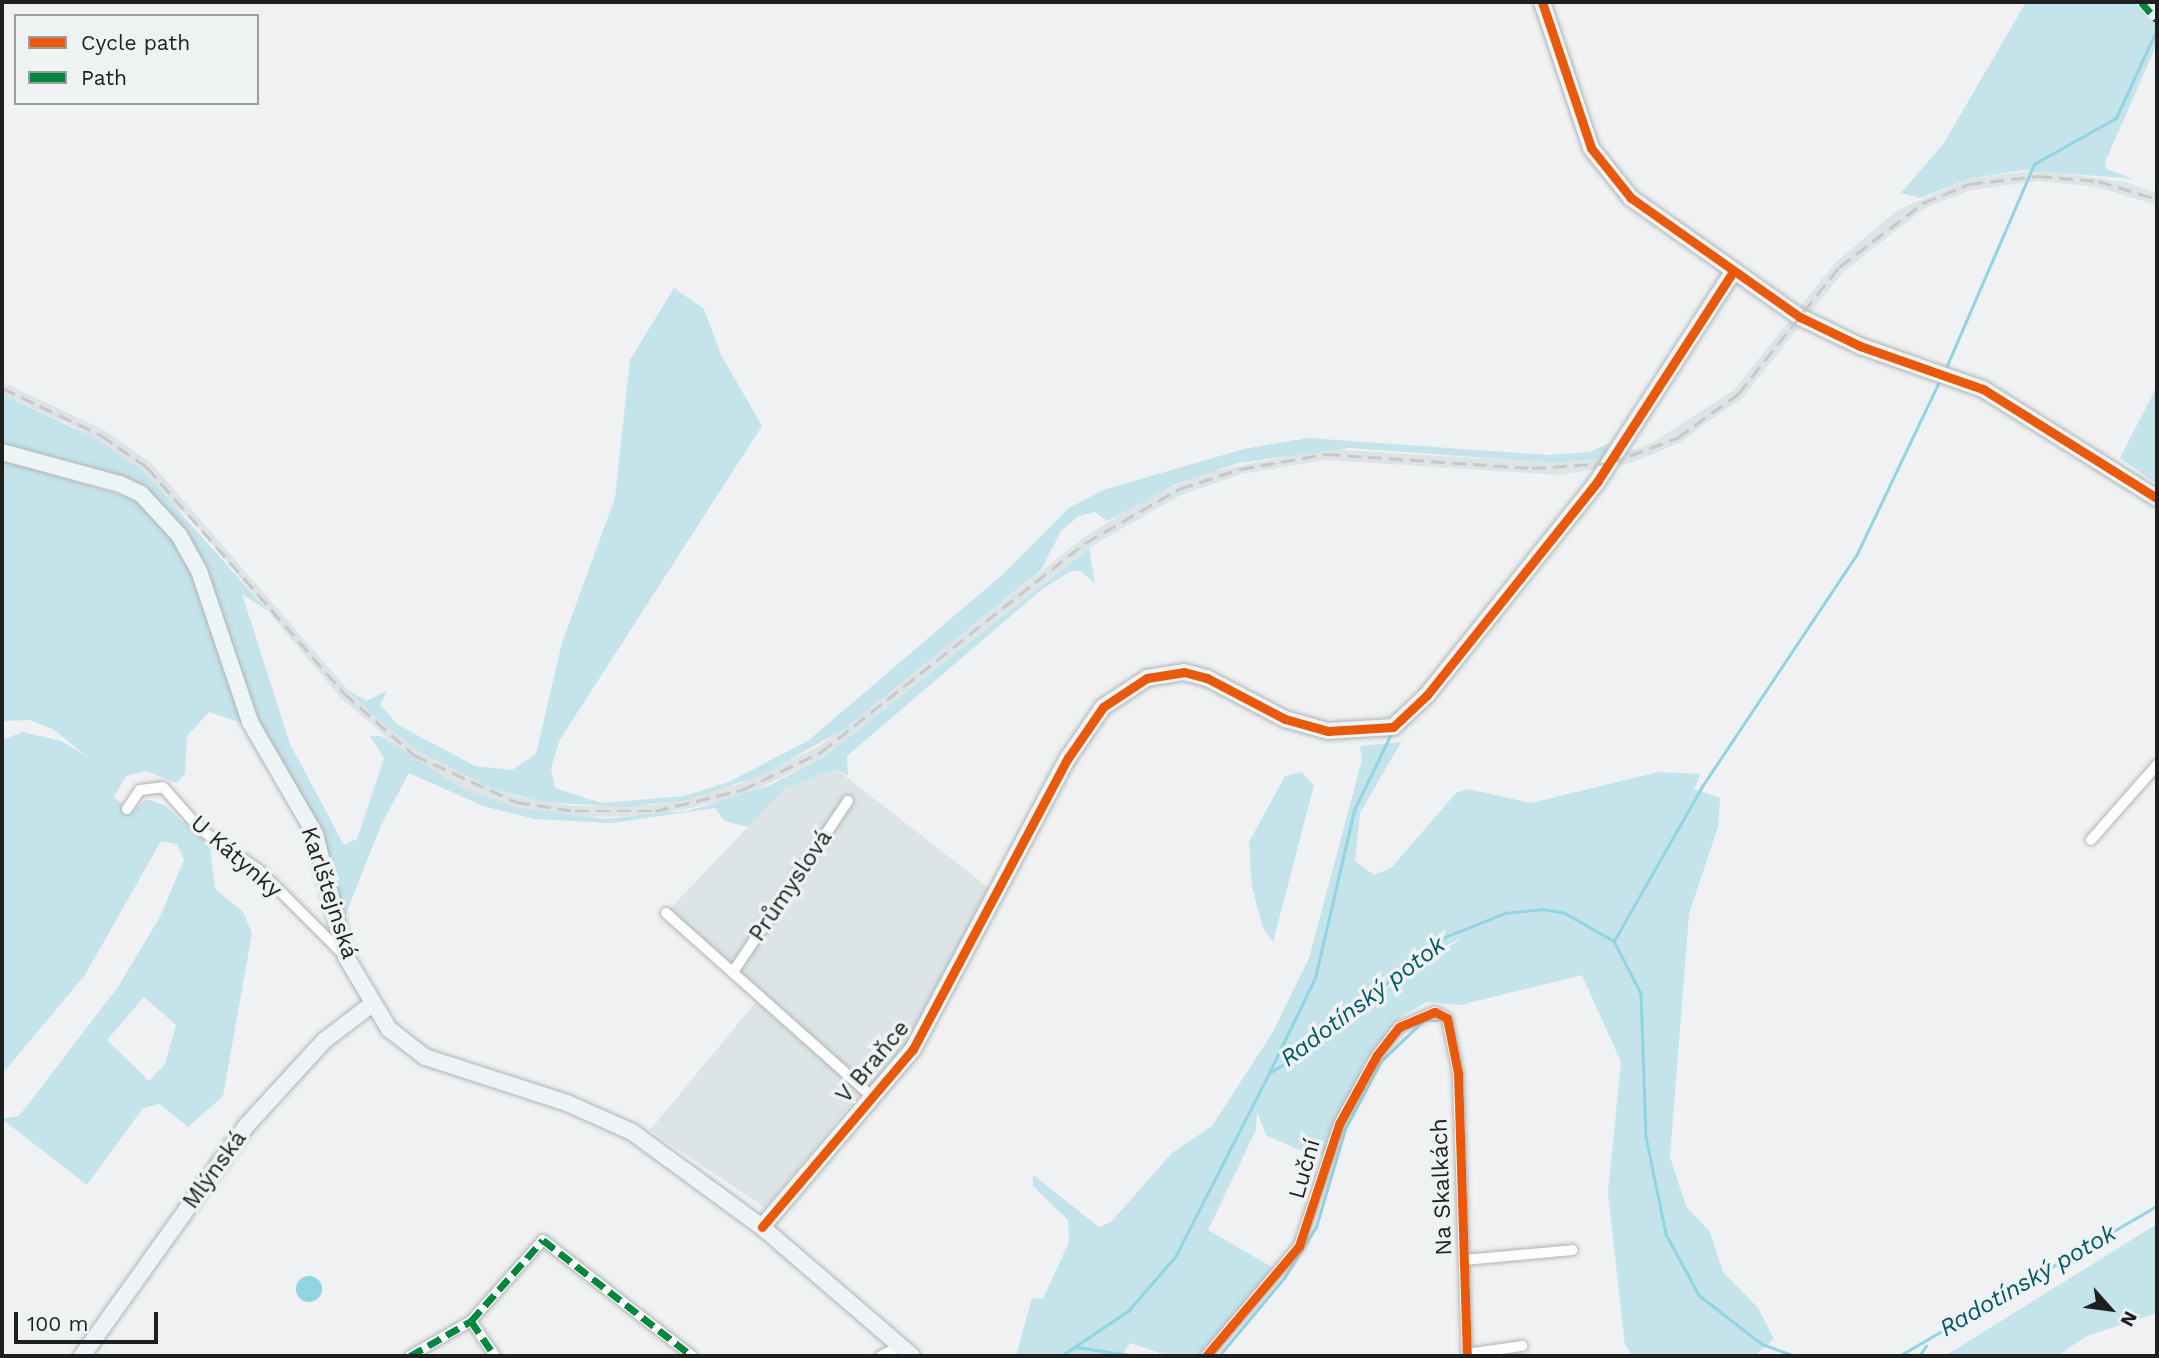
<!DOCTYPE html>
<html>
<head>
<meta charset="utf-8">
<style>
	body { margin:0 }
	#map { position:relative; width:2159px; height:1358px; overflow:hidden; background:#eff1f2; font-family:"Work Sans",sans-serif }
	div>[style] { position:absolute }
	.built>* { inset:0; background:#dce4e6 }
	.green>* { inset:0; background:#c4e3ea }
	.water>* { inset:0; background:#91d4e2 }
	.round { border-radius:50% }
	.stream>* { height:2.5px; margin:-1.25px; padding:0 1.25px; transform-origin:1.25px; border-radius:1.25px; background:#91d4e2 }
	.roads { filter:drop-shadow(0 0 2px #b1b3b4) drop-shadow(0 0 2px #b1b3b4) }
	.street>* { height:10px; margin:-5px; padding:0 5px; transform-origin:5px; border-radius:5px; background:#fdfdfd }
	.secondary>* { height:16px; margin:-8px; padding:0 8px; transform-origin:8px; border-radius:8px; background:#edf4f5 }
	.rail>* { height:2.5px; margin-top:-1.25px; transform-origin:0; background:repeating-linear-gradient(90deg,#c8c8c9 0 14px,transparent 0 21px) }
	.quiet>* { height:7px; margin-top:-3.5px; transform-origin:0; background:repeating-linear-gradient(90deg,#00873e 0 14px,transparent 0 21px) }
	.cycleway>* { height:9px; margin:-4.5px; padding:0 4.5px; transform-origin:4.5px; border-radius:4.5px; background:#e8590c }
	span { translate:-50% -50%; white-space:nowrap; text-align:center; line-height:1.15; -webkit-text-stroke:7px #eef2f3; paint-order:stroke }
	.street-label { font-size:23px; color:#1e2020 }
	.water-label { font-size:24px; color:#005865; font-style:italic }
	.frame { position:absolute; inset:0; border:4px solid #1e2020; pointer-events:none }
	.legend { position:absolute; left:14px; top:14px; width:245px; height:91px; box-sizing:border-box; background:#eef2f3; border:2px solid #9b9e9f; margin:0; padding:9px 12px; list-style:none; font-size:21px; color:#1e2020 }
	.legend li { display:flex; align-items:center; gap:14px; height:35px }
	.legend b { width:35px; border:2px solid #9b9e9f }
	.north { position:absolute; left:2075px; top:1274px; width:70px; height:70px; -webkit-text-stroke:5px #eef2f3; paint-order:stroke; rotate:118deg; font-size:19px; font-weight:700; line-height:28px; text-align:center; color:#1e2020 }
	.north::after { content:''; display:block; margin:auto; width:24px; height:32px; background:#1e2020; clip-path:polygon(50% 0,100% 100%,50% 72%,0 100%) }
	.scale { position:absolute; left:14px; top:1312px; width:144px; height:32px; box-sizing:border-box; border:4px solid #1e2020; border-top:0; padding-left:9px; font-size:21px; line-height:24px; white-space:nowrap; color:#1e2020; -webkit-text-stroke:5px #eef2f3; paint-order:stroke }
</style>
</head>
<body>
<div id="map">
	<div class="built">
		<i style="clip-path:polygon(2038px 170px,2125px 182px,2157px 193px,2157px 205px,2097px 187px,2038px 181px,1971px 190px,1925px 208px,1844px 271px,1742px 398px,1679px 443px,1631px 463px,1560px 475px,1326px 460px,1241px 474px,1181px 495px,1088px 548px,824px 757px,744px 795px,655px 816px,574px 817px,514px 807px,461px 788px,411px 759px,340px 697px,189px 517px,72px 426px,2px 394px,2px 382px,104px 430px,151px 463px,348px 690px,417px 750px,517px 796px,575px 806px,654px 805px,740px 784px,818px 747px,1082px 539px,1143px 500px,1204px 473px,1325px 449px,1559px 463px,1609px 458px,1652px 443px,1734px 390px,1835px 263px,1896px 211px,1968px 179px)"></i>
		<i style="clip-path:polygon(836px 769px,998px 895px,936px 1014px,870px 1095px,666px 913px,785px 788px)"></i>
		<i style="clip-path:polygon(756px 1002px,860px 1093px,765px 1208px,650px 1130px)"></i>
	</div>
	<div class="green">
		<i style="clip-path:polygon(2026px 2px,2134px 2px,2157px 26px,2157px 44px,2105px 162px,2106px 169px,2134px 179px,2023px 170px,1968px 179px,1920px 198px,1901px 193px,1944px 143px)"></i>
		<i style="clip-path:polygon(674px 288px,704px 309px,721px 355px,762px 426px,559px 741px,551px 769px,555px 788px,601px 803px,684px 796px,729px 782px,809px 740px,1002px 575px,1069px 508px,1103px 490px,1244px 449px,1308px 438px,1549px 455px,1590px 452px,1609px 443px,1605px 458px,1559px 463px,1350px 448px,1238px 463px,1176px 484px,1107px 521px,1095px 512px,1079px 516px,1061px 531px,1041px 570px,845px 728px,763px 775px,686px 800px,626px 807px,544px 802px,491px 788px,417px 750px,370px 712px,348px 690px,366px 701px,387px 691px,380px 705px,398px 725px,475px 766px,512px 770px,536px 754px,562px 643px,615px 498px,630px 360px)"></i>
		<i style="clip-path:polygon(2157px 386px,2157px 484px,2120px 458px)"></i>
		<i style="clip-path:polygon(2px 394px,98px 440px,144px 472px,267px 610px,242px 594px,290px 744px,344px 845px,357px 839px,384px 758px,370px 736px,381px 736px,461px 788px,514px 807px,603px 819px,688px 811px,768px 786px,824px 757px,1089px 548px,1095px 584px,1081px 571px,1071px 571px,1041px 590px,847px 756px,848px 776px,836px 769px,785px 788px,748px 827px,725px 821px,715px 808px,612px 823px,535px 819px,483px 806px,409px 773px,381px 825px,342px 924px,320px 831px,256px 719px,184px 532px,144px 489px,123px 478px,2px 445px)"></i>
		<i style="clip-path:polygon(evenodd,2px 459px,137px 500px,174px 539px,193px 573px,244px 724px,209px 712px,187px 736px,185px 774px,177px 783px,146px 771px,126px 776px,114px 797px,132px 812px,147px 799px,164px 805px,210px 846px,215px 889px,243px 912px,252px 933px,223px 1096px,188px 1127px,160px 1104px,143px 1108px,87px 1185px,2px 1119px,19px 1116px,118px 987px,160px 917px,184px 860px,177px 844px,161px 841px,85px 975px,2px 1074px,2px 740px,23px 732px,61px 741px,88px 757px,53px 729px,29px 720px,2px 721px,2px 459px,144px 997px,176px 1025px,165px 1064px,149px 1081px,107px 1040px,144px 997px)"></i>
		<i style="clip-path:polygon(evenodd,1401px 742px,1360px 813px,1355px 861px,1374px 875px,1391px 868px,1456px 793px,1468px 789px,1531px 803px,1658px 772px,1701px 774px,1694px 789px,1720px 798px,1718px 827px,1689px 914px,1670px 1157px,1686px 1206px,1710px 1232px,1723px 1272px,1758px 1308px,1774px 1339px,1754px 1356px,1633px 1356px,1625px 1345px,1608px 1192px,1621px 1062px,1582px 975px,1460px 1005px,1427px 1002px,1401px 1016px,1364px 1064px,1326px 1154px,1312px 1156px,1266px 1135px,1257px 1112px,1256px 1130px,1208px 1230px,1277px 1270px,1200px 1356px,1170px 1356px,1130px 1343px,1121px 1356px,1016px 1356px,1032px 1298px,1043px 1299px,1069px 1242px,1068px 1220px,1033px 1186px,1033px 1175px,1099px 1227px,1111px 1222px,1172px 1153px,1212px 1126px,1273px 1032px,1309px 958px,1362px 760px,1360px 746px,1401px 742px,1464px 937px,1371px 999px,1316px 1047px,1313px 1039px,1437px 950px,1464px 937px)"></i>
		<i style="clip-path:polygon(1301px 772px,1314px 785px,1273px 942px,1263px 928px,1252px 887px,1249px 842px,1285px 776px)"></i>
		<i style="clip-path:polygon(2157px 1224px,2157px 1313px,2087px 1336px,2057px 1356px,1945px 1356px)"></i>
	</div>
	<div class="water">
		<i class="round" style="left:296px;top:1276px;width:26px;height:26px"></i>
	</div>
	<div class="stream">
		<i style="left:1945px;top:370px;width:224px;rotate:-66.6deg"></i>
		<i style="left:2034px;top:164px;width:94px;rotate:-29.3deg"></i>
		<i style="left:2116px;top:118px;width:98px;rotate:-65.3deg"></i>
		<i style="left:1614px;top:941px;width:180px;rotate:-60.3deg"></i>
		<i style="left:1703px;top:785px;width:275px;rotate:-56.3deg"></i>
		<i style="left:1856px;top:556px;width:193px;rotate:-64.5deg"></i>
		<i style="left:1269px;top:1073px;width:106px;rotate:-64.2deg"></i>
		<i style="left:1315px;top:978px;width:172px;rotate:-76.9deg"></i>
		<i style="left:1354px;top:810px;width:87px;rotate:-64deg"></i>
		<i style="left:1076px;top:1347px;width:63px;rotate:8.3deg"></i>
		<i style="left:1061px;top:1356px;width:81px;rotate:-33.9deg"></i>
		<i style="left:1128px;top:1311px;width:72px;rotate:-49deg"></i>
		<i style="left:1175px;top:1257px;width:207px;rotate:-62.9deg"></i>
		<i style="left:1269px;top:1073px;width:50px;rotate:-31.2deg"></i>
		<i style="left:1312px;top:1047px;width:165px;rotate:-40.3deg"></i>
		<i style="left:1438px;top:940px;width:72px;rotate:-21.9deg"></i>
		<i style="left:1505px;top:913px;width:38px;rotate:-6deg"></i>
		<i style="left:1543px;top:909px;width:22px;rotate:10deg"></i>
		<i style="left:1565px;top:913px;width:56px;rotate:29.7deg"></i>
		<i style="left:1614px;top:941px;width:59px;rotate:62.6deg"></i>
		<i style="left:1641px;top:993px;width:144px;rotate:88deg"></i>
		<i style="left:1646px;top:1137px;width:99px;rotate:78.3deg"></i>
		<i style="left:1666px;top:1234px;width:69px;rotate:61.6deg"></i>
		<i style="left:1699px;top:1295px;width:80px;rotate:37.9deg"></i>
		<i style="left:1762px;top:1344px;width:35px;rotate:20deg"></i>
		<i style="left:1219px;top:1356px;width:102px;rotate:-50.2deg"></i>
		<i style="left:1284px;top:1278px;width:60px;rotate:-57.9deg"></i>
		<i style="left:1316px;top:1227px;width:102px;rotate:-73.5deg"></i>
		<i style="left:1345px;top:1129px;width:77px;rotate:-62.1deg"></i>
		<i style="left:1381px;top:1061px;width:58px;rotate:-43.6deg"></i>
		<i style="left:1423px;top:1021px;width:15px"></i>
		<i style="left:1899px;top:1356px;width:298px;rotate:-30.2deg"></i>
		<i style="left:1919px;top:1356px;width:12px;rotate:-55deg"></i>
	</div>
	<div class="roads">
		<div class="street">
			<i style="left:127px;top:809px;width:23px;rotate:-56deg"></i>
			<i style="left:140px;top:790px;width:23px;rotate:-7deg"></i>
			<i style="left:163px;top:787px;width:57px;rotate:48.5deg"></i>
			<i style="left:201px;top:830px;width:70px;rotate:34.6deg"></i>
			<i style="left:259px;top:870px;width:123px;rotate:45deg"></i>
			<i style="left:2091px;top:840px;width:100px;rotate:-48.7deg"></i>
			<i style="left:666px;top:913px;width:273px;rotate:41.7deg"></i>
			<i style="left:733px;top:972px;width:206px;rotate:-56.1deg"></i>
			<i style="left:1464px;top:1260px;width:109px;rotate:-5.2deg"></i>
			<i style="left:471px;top:1321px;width:42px;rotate:55.6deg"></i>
			<i style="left:1467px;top:1354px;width:56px;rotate:-8.3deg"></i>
			<i style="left:410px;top:1356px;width:70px;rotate:-29.8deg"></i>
			<i style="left:471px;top:1321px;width:108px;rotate:-48.4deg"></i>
			<i style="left:543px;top:1240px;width:189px;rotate:37.9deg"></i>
			<i style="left:881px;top:1356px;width:21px;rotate:-28deg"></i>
			<i style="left:1206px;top:1356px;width:144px;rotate:-49.8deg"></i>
			<i style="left:1299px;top:1246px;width:128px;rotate:-71.8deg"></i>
			<i style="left:1339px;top:1124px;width:79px;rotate:-61.2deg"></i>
			<i style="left:1377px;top:1055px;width:36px;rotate:-52deg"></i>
			<i style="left:1399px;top:1027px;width:39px;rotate:-23deg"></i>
			<i style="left:1435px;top:1012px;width:13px;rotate:27deg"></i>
			<i style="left:1447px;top:1018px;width:56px;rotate:78.7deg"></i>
			<i style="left:1458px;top:1073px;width:283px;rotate:88.2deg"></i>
		</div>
		<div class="secondary">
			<i style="left:1542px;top:2px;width:154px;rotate:71.4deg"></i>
			<i style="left:1591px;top:148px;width:64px;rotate:51.3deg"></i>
			<i style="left:1631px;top:198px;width:207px;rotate:35.2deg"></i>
			<i style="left:1800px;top:317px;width:67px;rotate:25.8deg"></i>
			<i style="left:1860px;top:346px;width:130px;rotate:19.3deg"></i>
			<i style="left:1983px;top:389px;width:205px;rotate:32.1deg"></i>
			<i style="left:2px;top:452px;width:122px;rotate:15.2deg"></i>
			<i style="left:120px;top:484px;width:23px;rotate:25deg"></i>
			<i style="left:141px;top:494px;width:56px;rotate:47.2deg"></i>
			<i style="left:179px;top:535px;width:41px;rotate:60.9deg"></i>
			<i style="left:199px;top:571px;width:159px;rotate:71.3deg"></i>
			<i style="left:250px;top:722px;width:129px;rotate:59.9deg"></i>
			<i style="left:315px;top:834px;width:127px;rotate:75.9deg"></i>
			<i style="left:346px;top:957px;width:84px;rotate:59.2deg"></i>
			<i style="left:389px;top:1029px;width:46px;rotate:37.9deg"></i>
			<i style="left:425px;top:1057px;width:149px;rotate:17.9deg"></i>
			<i style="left:567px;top:1103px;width:71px;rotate:24deg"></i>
			<i style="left:632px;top:1132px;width:161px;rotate:36.2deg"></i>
			<i style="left:762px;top:1227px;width:198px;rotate:40.7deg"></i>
			<i style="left:762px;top:1227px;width:233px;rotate:-49.7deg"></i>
			<i style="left:913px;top:1049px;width:330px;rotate:-62deg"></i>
			<i style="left:1068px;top:758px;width:62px;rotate:-55.5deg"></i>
			<i style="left:1103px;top:707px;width:53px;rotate:-33.4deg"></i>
			<i style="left:1147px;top:678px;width:37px;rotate:-9deg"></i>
			<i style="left:1184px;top:672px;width:24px;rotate:15deg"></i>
			<i style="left:1207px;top:678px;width:88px;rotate:27.7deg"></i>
			<i style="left:1285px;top:719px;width:45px;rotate:15.6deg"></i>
			<i style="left:1328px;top:731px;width:65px;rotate:-3.5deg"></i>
			<i style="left:1393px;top:727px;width:47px;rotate:-43.3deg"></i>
			<i style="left:1427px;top:695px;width:273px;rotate:-51.4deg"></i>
			<i style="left:1597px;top:482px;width:250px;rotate:-57.1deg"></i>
			<i style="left:82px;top:1356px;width:284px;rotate:-54.5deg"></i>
			<i style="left:247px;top:1125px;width:115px;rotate:-47.5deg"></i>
			<i style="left:325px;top:1040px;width:59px;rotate:-37.5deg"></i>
		</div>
	</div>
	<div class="rail">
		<i style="left:2px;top:388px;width:110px;rotate:25.4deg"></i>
		<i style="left:101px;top:435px;width:56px;rotate:34.8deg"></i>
		<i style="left:147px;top:467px;width:300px;rotate:48.9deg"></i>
		<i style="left:344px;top:693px;width:94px;rotate:41.5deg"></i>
		<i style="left:414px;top:755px;width:112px;rotate:24.7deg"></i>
		<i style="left:516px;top:802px;width:60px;rotate:8.7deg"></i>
		<i style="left:575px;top:811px;width:80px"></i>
		<i style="left:655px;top:811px;width:89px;rotate:-13.6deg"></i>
		<i style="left:742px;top:790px;width:88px;rotate:-25.7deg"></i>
		<i style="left:821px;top:752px;width:337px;rotate:-38.4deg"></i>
		<i style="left:1085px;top:543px;width:108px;rotate:-29.9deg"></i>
		<i style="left:1179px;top:489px;width:64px;rotate:-18.2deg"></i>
		<i style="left:1240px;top:469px;width:87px;rotate:-9.9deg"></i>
		<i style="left:1326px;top:454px;width:206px;rotate:3.9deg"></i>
		<i style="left:1532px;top:468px;width:78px;rotate:-3.7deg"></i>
		<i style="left:1610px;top:463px;width:72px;rotate:-20.5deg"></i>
		<i style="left:1677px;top:438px;width:75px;rotate:-35.8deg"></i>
		<i style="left:1738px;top:394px;width:162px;rotate:-51.5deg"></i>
		<i style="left:1839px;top:267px;width:106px;rotate:-37.3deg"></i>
		<i style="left:1923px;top:203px;width:50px;rotate:-22.4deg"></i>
		<i style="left:1969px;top:184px;width:69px;rotate:-6.6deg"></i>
		<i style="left:2038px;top:176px;width:60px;rotate:4.8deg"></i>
		<i style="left:2098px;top:181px;width:62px;rotate:17deg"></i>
	</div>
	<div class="quiet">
		<i style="left:2141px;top:2px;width:24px;rotate:48deg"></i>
		<i style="left:471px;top:1321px;width:42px;rotate:55.6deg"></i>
		<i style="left:410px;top:1356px;width:70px;rotate:-29.8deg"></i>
		<i style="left:471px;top:1321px;width:108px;rotate:-48.4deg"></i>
		<i style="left:543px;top:1240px;width:189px;rotate:37.9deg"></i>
	</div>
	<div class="cycleway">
		<i style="left:1542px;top:2px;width:154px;rotate:71.4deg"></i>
		<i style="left:1591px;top:148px;width:64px;rotate:51.3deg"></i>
		<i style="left:1631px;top:198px;width:207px;rotate:35.2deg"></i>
		<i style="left:1800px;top:317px;width:67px;rotate:25.8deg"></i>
		<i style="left:1860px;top:346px;width:130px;rotate:19.3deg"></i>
		<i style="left:1983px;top:389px;width:205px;rotate:32.1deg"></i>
		<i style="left:762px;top:1227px;width:233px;rotate:-49.7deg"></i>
		<i style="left:913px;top:1049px;width:330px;rotate:-62deg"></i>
		<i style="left:1068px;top:758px;width:62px;rotate:-55.5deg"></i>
		<i style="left:1103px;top:707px;width:53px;rotate:-33.4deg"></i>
		<i style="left:1147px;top:678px;width:37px;rotate:-9deg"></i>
		<i style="left:1184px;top:672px;width:24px;rotate:15deg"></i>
		<i style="left:1207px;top:678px;width:88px;rotate:27.7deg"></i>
		<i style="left:1285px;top:719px;width:45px;rotate:15.6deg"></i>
		<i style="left:1328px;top:731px;width:65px;rotate:-3.5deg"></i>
		<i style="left:1393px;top:727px;width:47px;rotate:-43.3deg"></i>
		<i style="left:1427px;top:695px;width:273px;rotate:-51.4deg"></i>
		<i style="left:1597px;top:482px;width:250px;rotate:-57.1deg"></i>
		<i style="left:1206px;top:1356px;width:144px;rotate:-49.8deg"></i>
		<i style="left:1299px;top:1246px;width:128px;rotate:-71.8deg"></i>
		<i style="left:1339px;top:1124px;width:79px;rotate:-61.2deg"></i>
		<i style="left:1377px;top:1055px;width:36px;rotate:-52deg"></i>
		<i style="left:1399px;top:1027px;width:39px;rotate:-23deg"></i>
		<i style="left:1435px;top:1012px;width:13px;rotate:27deg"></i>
		<i style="left:1447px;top:1018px;width:56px;rotate:78.7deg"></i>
		<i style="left:1458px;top:1073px;width:283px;rotate:88.2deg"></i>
	</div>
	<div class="street-label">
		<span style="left:236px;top:857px;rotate:41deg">U Kátynky</span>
		<span style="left:791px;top:886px;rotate:-56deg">Průmyslová</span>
		<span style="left:329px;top:893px;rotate:72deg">Karlštejnská</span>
		<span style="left:873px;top:1062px;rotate:-50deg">V Braňce</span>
		<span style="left:1305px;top:1169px;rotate:-74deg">Luční</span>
		<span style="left:215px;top:1170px;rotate:-54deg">Mlýnská</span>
		<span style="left:1442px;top:1187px;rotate:-92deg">Na Skalkách</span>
	</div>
	<div class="water-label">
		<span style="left:1363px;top:1002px;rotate:-37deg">Radotínský potok</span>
		<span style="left:2028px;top:1281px;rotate:-30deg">Radotínský potok</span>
	</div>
	<div class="frame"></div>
	<ul class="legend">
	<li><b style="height:9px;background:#e8590c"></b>Cycle path</li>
	<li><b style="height:9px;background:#00873e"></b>Path</li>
	</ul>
	<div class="north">N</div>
	<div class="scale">100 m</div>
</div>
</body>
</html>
